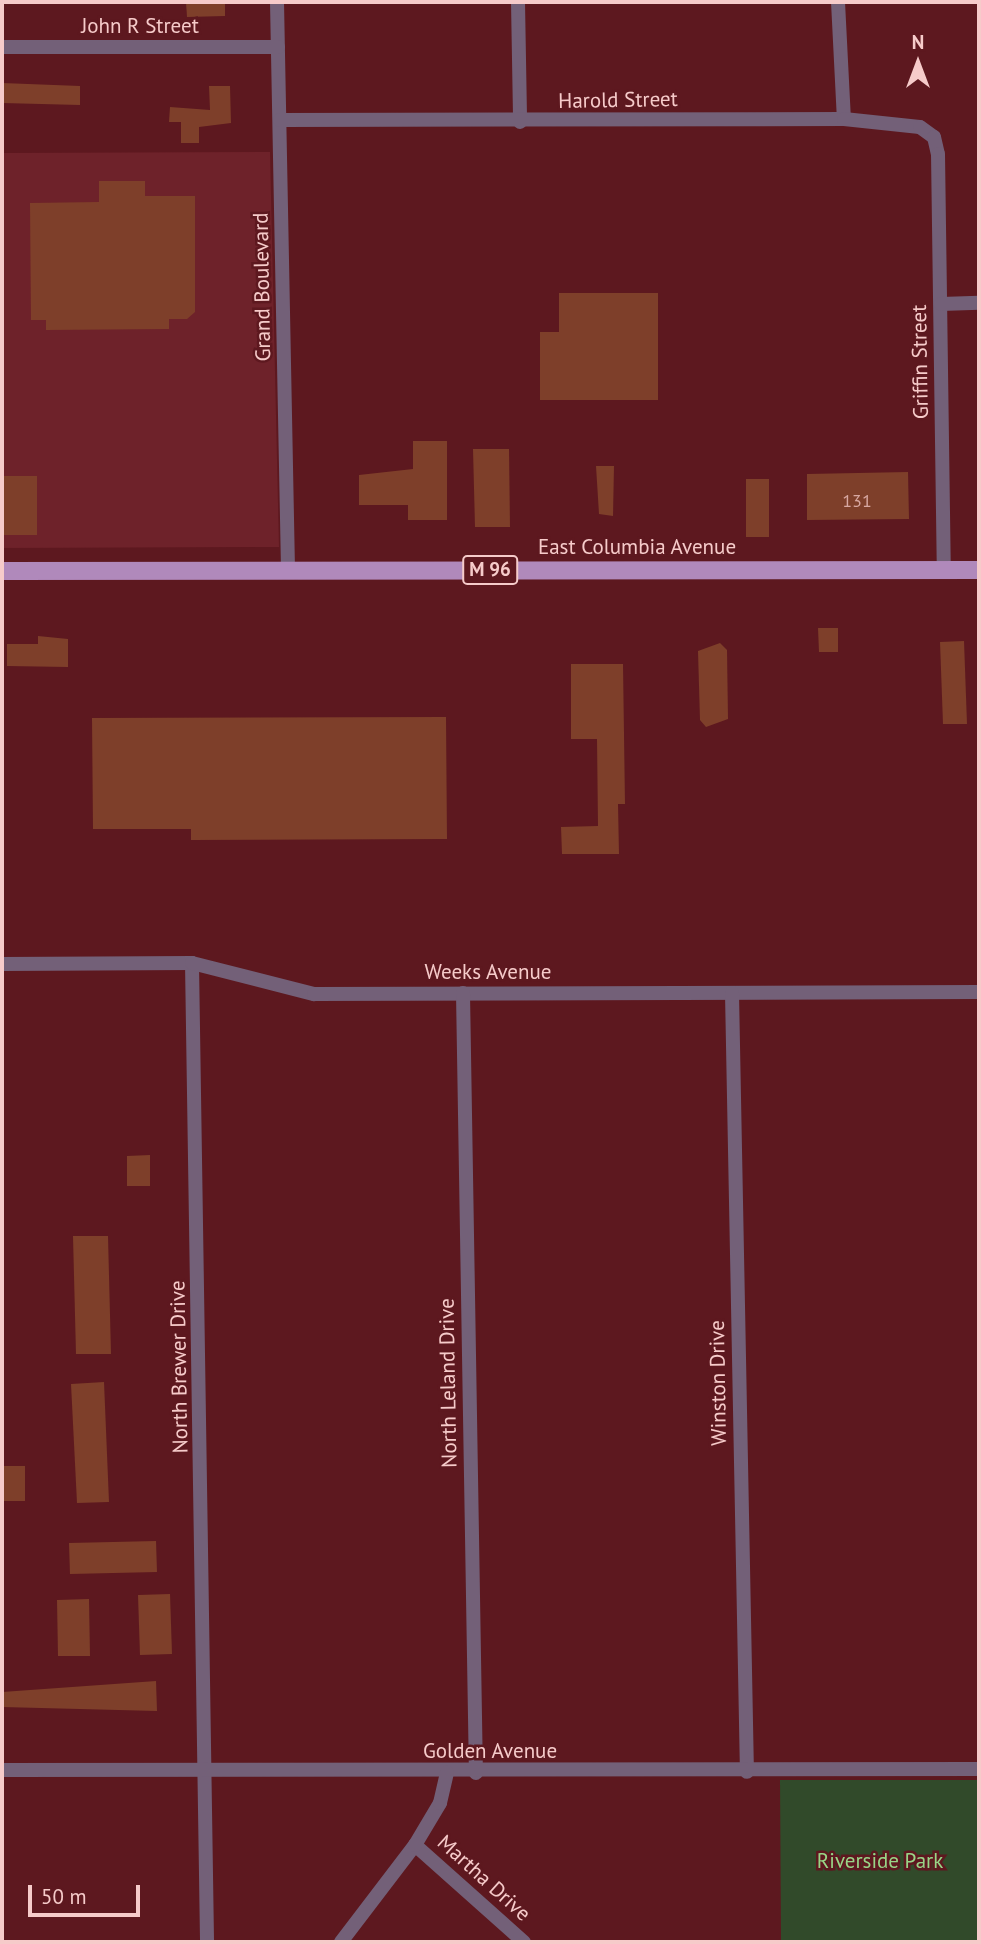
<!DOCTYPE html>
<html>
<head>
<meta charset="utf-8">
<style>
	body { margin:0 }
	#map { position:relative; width:981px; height:1944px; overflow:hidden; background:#5d181f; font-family:"PT Sans",sans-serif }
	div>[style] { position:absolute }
	.built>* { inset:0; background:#6e222a }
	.green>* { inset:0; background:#314a2a }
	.building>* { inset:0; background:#7e3f2a }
	.minor>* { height:14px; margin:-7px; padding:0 7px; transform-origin:7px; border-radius:7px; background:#736078 }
	.primary>* { height:18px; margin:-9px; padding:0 9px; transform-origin:9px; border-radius:9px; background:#b089bb }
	span { translate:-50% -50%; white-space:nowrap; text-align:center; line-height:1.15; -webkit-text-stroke:5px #5d181f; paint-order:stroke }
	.number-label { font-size:18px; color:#d8a8a2 }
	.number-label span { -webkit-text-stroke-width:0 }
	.shield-label span { padding:2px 5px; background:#5d181f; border:2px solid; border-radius:5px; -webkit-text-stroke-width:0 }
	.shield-label { font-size:19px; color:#f6cbca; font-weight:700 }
	.street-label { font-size:21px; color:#f6cbca }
	.park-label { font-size:21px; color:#98d587 }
	.frame { position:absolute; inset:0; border:4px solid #f6cbca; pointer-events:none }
	.north { position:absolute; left:883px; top:28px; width:70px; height:70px; -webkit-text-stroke:5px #5d181f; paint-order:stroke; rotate:0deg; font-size:19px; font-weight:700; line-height:28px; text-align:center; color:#f6cbca }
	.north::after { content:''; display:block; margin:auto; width:24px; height:32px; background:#f6cbca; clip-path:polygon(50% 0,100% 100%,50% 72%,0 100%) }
	.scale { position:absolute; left:28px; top:1885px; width:112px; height:32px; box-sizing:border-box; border:4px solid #f6cbca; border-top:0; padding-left:9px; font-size:21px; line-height:24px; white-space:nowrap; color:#f6cbca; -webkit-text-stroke:5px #5d181f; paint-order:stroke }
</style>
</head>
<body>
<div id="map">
	<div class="built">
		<i style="clip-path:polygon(270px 152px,279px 547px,2px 548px,2px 153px)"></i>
	</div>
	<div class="green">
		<i style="clip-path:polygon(780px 1780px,979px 1780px,979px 1942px,781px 1942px)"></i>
	</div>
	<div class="building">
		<i style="clip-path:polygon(186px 2px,225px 2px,225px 16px,187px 17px)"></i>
		<i style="clip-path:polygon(2px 83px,80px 86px,80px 105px,2px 103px)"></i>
		<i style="clip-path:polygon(209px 86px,230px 86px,231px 123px,199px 127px,199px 143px,181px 143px,181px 122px,169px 122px,170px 107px,210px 110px)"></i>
		<i style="clip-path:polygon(99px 181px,145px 181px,145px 196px,195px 196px,195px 312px,187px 319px,169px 319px,169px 329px,46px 330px,46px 320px,31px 320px,30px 203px,99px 202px)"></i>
		<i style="clip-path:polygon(559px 293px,658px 293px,658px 400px,540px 400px,540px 332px,559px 332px)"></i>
		<i style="clip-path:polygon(413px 441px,447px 441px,447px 520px,408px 520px,408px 505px,359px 505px,359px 475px,413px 469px)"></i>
		<i style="clip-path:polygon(473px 449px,509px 449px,510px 527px,475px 527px)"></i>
		<i style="clip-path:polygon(596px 466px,614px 466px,613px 516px,599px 514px)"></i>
		<i style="clip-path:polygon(908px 472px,909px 519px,807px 520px,807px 474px)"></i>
		<i style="clip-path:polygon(2px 476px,37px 476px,37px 535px,2px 535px)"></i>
		<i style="clip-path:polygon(746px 479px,769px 479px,769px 537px,746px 537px)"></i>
		<i style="clip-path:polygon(818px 628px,838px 628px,838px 652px,819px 652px)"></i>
		<i style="clip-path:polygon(38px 636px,68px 639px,68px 667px,7px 666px,7px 644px,38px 644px)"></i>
		<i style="clip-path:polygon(964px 641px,967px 724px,943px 724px,940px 642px)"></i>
		<i style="clip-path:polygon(720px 643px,727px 650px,728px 719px,706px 727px,700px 720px,698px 651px)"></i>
		<i style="clip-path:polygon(571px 664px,623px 664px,625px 804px,618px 804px,619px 854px,562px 854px,561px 827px,598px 826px,597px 739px,571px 739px)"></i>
		<i style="clip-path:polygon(446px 717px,447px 839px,191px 840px,191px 829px,93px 829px,92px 718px)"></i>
		<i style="clip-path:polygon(150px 1155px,150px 1186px,127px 1186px,127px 1156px)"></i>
		<i style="clip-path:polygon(73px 1236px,108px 1236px,111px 1354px,76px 1354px)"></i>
		<i style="clip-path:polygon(104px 1382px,109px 1502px,77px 1503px,71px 1384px)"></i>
		<i style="clip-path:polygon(2px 1466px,25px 1466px,25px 1501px,2px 1501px)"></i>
		<i style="clip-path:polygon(156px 1541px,157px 1572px,70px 1574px,69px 1543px)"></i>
		<i style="clip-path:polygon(170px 1594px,172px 1654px,140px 1655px,138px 1595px)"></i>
		<i style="clip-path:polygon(89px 1599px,90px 1656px,58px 1656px,57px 1600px)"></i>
		<i style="clip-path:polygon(156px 1681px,157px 1711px,2px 1707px,2px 1692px)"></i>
	</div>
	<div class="minor">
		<i style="left:277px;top:2px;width:570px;rotate:88.89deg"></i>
		<i style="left:518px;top:2px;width:120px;rotate:89deg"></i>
		<i style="left:838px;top:2px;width:117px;rotate:87.1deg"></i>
		<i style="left:2px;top:47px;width:276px"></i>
		<i style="left:280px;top:120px;width:564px;rotate:-0.1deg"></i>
		<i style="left:844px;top:119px;width:76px;rotate:6deg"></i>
		<i style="left:920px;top:127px;width:17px;rotate:36deg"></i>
		<i style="left:934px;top:137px;width:17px;rotate:77deg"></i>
		<i style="left:938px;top:154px;width:416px;rotate:89.2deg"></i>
		<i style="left:941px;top:304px;width:38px;rotate:-2deg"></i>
		<i style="left:192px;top:963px;width:979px;rotate:89.12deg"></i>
		<i style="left:2px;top:964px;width:190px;rotate:-0.3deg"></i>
		<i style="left:192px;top:963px;width:126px;rotate:14.3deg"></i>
		<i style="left:314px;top:994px;width:665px;rotate:-0.17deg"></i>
		<i style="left:463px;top:993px;width:780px;rotate:89.05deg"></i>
		<i style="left:732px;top:993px;width:779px;rotate:88.9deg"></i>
		<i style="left:2px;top:1770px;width:977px;rotate:-0.06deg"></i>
		<i style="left:415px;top:1845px;width:146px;rotate:41.7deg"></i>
		<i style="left:341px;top:1942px;width:122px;rotate:-52.7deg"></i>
		<i style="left:415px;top:1845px;width:49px;rotate:-59.2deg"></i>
		<i style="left:440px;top:1803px;width:31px;rotate:-77deg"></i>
	</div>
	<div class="primary">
		<i style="left:2px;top:571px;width:977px;rotate:-0.06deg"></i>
	</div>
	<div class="number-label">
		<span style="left:857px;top:501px">131</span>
	</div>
	<div class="shield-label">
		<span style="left:490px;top:570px">M 96</span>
	</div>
	<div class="street-label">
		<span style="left:140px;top:26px">John R Street</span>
		<span style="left:618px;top:100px;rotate:-1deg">Harold Street</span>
		<span style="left:262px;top:287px;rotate:-91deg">Grand Boulevard</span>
		<span style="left:920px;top:362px;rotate:-91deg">Griffin Street</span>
		<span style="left:637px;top:547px">East Columbia Avenue</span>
		<span style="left:488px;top:972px">Weeks Avenue</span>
		<span style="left:179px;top:1367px;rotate:-91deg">North Brewer Drive</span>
		<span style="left:448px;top:1383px;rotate:-91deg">North Leland Drive</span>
		<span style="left:718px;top:1383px;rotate:-91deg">Winston Drive</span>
		<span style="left:490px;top:1751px">Golden Avenue</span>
		<span style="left:484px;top:1878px;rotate:42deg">Martha Drive</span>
	</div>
	<div class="park-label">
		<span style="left:880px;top:1861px">Riverside Park</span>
	</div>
	<div class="frame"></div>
	<div class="north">N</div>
	<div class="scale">50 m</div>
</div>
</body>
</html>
